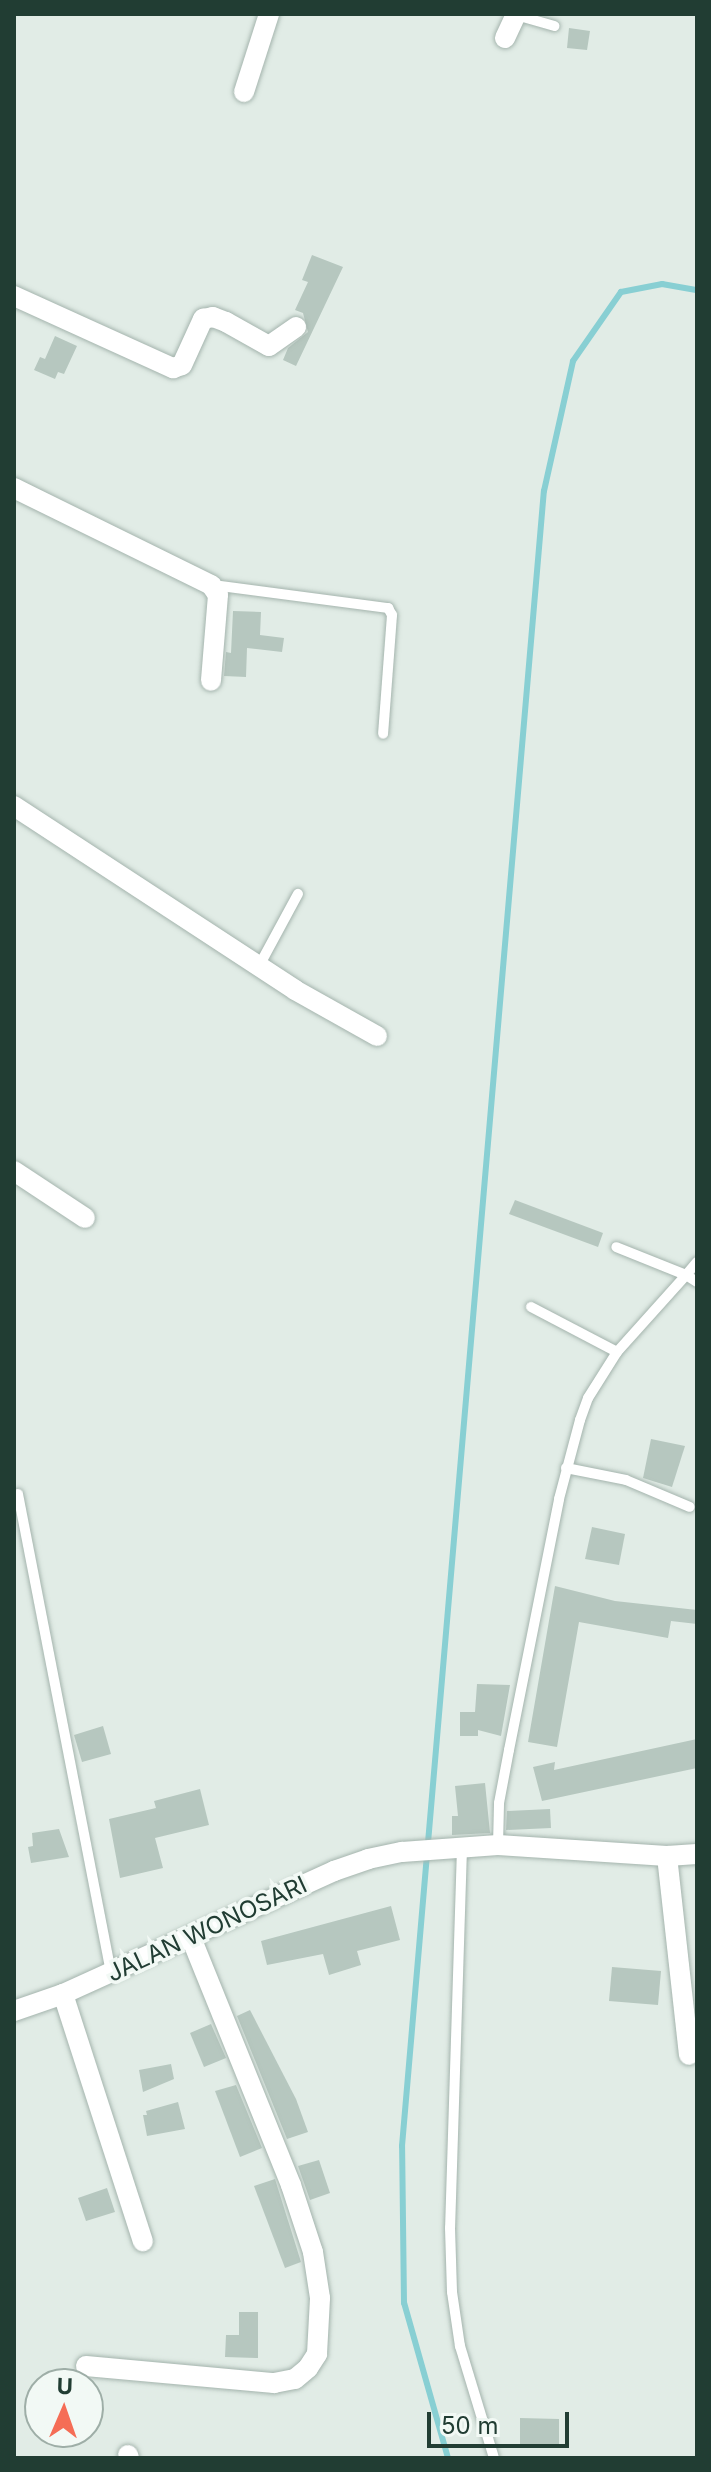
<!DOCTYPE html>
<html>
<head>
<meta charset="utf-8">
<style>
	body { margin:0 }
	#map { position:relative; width:711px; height:2472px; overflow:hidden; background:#e1ece6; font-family:Inter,sans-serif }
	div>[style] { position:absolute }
	.stream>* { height:6px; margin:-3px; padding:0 3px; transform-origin:3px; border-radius:3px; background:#88cfd3 }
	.building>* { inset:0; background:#b6c7bf }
	.roads { filter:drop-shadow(0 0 2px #a4b4ad) drop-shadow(0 0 2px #a4b4ad) }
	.service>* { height:10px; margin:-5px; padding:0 5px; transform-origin:5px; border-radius:5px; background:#fff }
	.minor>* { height:20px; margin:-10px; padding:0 10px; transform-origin:10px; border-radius:10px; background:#fff }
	span { translate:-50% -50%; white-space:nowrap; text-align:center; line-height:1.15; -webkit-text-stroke:7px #f2f9f5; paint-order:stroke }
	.street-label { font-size:24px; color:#213d33 }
	.frame { position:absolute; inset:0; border:16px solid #213d33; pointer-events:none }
	.north { position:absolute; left:24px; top:2368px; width:80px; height:80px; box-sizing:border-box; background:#f2f9f5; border:2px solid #9eaea7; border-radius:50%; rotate:2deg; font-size:22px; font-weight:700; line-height:32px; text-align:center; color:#213d33 }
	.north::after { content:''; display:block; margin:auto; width:28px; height:36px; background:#f56d56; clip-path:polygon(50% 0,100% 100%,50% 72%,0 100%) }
	.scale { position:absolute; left:427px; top:2412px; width:142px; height:36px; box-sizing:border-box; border:4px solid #213d33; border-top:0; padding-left:10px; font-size:24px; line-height:28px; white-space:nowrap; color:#213d33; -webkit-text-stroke:6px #f2f9f5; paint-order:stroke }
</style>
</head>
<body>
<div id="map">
	<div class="stream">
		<i style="left:448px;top:2458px;width:161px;rotate:-105.8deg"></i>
		<i style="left:404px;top:2303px;width:157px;rotate:-90.7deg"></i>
		<i style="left:402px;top:2146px;width:1661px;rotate:-85.1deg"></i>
		<i style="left:544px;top:491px;width:133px;rotate:-77.4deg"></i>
		<i style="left:573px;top:361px;width:84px;rotate:-55.2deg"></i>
		<i style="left:621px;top:292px;width:42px;rotate:-11deg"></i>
		<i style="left:662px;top:284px;width:36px;rotate:10deg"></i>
	</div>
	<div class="building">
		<i style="clip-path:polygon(569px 28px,590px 31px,587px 50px,567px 48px)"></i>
		<i style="clip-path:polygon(312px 255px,343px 267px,296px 366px,283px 360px,288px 348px,308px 332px,303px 313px,295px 310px,308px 282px,302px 280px)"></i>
		<i style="clip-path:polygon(55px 336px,77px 346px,64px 374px,58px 372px,55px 379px,34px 370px,40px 357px,45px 359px)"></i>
		<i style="clip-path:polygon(233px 611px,261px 612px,260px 635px,284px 638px,282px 652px,247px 648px,246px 677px,224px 676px,226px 652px,231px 653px)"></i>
		<i style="clip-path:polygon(515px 1200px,603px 1233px,598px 1247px,509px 1214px)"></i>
		<i style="clip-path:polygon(651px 1439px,685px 1446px,672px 1487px,643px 1478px)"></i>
		<i style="clip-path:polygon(592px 1527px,625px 1534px,619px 1565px,585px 1559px)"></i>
		<i style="clip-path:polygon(555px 1586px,615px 1601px,697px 1610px,697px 1624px,671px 1621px,668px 1638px,579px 1622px,557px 1747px,528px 1742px)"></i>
		<i style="clip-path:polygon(477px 1684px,510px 1685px,501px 1736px,478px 1730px,478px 1736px,460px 1736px,460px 1712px,475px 1712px)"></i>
		<i style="clip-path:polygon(103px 1726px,111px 1754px,82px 1762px,74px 1735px)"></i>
		<i style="clip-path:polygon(697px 1739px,697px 1768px,542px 1801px,533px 1767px,555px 1762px,554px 1770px)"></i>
		<i style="clip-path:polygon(485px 1783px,490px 1833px,452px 1835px,452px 1816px,458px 1816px,455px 1786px)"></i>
		<i style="clip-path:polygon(200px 1789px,209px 1825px,155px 1838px,163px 1868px,120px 1878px,109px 1819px,156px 1808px,154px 1801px)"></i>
		<i style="clip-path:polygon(550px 1809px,551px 1828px,506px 1830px,507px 1811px)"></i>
		<i style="clip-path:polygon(59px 1829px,69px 1857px,31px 1863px,28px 1847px,33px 1846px,32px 1833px)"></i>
		<i style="clip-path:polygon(391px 1906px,400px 1940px,357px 1951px,361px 1965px,329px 1975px,323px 1954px,267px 1965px,261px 1941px)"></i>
		<i style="clip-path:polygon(612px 1967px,661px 1971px,658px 2005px,609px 2001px)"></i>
		<i style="clip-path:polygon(250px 2010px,296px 2099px,308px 2132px,287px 2139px,237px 2016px)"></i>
		<i style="clip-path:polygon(211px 2024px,226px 2058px,204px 2067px,190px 2033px)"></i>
		<i style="clip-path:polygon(171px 2064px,174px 2079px,143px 2092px,139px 2070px)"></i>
		<i style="clip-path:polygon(236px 2085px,262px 2148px,240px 2157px,215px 2091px)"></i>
		<i style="clip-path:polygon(178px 2102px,185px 2129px,147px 2136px,143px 2115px,147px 2115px,146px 2111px)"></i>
		<i style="clip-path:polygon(319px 2160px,330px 2193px,310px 2200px,298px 2166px)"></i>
		<i style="clip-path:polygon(275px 2179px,301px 2262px,285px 2268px,254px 2186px)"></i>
		<i style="clip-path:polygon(107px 2188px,115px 2212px,86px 2221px,78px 2198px)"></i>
		<i style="clip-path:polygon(239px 2312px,258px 2312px,258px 2358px,225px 2357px,226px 2335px,239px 2335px)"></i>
		<i style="clip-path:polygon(520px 2418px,559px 2419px,559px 2445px,520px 2445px)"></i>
	</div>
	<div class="roads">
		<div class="service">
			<i style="left:516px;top:15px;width:40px;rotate:16deg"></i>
			<i style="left:213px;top:585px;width:177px;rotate:7.5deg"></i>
			<i style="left:388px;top:608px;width:8px;rotate:60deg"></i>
			<i style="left:392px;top:615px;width:119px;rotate:94.3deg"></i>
			<i style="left:259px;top:966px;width:82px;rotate:-61.6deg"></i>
			<i style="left:697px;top:1262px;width:17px;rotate:130deg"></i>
			<i style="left:686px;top:1275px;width:13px;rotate:32deg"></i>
			<i style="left:531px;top:1307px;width:97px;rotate:27.6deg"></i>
			<i style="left:566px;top:1468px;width:61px;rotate:11.3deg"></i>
			<i style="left:626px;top:1480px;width:69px;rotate:22.9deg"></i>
			<i style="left:18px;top:1494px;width:488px;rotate:79deg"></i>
			<i style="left:498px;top:1845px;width:42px;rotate:-88.6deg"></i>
			<i style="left:499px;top:1803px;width:54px;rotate:-79.3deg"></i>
			<i style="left:509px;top:1750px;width:256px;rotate:-78.7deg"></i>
			<i style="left:559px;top:1499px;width:82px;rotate:-75.1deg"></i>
			<i style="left:580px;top:1420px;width:23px;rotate:-70deg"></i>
			<i style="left:588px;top:1398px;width:54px;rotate:-57.8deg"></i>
			<i style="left:617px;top:1352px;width:103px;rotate:-48.1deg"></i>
			<i style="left:686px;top:1275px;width:75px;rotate:-158.2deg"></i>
			<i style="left:462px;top:1848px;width:380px;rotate:91.8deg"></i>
			<i style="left:450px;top:2228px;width:64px;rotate:88.2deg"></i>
			<i style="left:452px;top:2292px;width:55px;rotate:81.6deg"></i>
			<i style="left:460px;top:2346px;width:117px;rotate:73.1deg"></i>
		</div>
		<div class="minor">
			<i style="left:505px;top:38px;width:26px;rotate:-65deg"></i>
			<i style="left:244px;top:92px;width:82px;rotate:-72.2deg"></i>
			<i style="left:14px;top:296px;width:175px;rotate:24.4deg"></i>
			<i style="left:173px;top:368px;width:9px;rotate:-18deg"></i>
			<i style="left:182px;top:365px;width:51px;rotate:-65.5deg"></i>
			<i style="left:203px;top:319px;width:10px;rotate:-11deg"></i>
			<i style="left:213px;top:317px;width:14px;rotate:21deg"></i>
			<i style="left:226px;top:322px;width:49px;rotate:29.2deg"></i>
			<i style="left:269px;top:346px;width:33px;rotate:-35deg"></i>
			<i style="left:14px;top:488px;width:220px;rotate:26.2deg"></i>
			<i style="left:211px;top:585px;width:12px;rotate:55deg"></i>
			<i style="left:218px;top:595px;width:86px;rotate:94.7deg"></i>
			<i style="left:14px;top:806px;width:336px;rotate:33.2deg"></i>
			<i style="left:295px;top:990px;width:94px;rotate:29.3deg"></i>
			<i style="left:14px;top:1171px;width:85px;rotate:33.5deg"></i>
			<i style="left:667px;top:1856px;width:200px;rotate:83.7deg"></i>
			<i style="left:63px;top:1994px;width:260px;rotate:72.1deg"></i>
			<i style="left:14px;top:2011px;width:52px;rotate:-19.1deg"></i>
			<i style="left:63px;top:1994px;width:298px;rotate:-24.4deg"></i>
			<i style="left:334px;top:1871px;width:36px;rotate:-19deg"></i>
			<i style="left:368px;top:1859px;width:35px;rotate:-12deg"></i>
			<i style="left:402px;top:1852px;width:96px;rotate:-4.2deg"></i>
			<i style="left:498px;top:1845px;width:169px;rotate:3.7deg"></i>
			<i style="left:667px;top:1856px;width:30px;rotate:-4deg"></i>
			<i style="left:86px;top:2366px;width:189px;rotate:5.2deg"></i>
			<i style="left:274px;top:2383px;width:21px;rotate:-11deg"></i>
			<i style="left:295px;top:2379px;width:17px;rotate:-40deg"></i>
			<i style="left:308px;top:2368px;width:17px;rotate:-57deg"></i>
			<i style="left:317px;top:2354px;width:56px;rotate:-86.9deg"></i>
			<i style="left:320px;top:2298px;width:47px;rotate:-98.7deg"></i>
			<i style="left:313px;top:2252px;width:71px;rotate:-108.2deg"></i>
			<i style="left:291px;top:2185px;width:267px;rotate:-112deg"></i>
			<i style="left:128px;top:2455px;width:3px;rotate:72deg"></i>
		</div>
	</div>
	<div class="street-label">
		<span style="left:207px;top:1929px;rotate:-25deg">JALAN WONOSARI</span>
	</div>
	<div class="frame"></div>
	<div class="north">U</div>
	<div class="scale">50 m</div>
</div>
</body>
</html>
